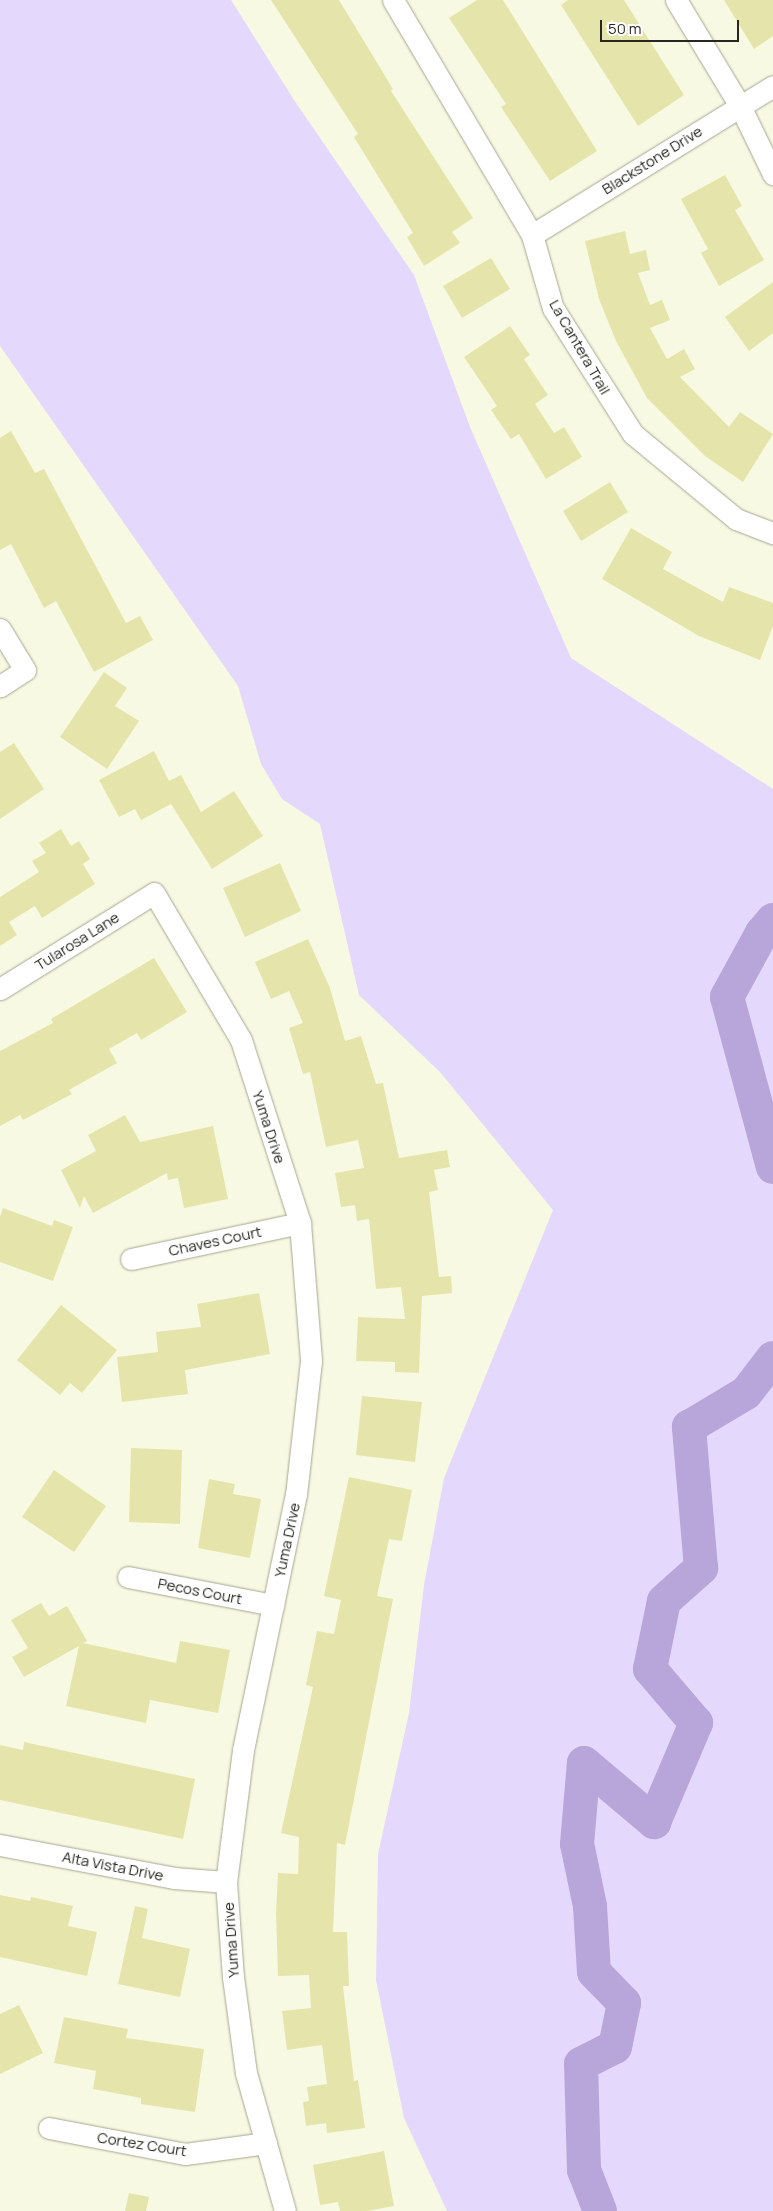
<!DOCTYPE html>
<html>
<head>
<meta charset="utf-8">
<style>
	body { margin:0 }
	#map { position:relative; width:773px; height:2211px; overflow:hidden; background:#f8f9e3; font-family:Manrope,sans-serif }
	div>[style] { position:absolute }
	.green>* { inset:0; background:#e4d8fc }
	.river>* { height:34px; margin:-17px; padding:0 17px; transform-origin:17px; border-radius:17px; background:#b8a5d9 }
	.building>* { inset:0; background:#e5e5ab }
	.roads { filter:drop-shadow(0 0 1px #a6a692) drop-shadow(0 0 1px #a6a692) }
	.street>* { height:21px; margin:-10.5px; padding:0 10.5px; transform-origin:10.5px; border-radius:10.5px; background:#fff }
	span { translate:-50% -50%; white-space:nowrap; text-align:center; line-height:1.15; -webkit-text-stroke:4.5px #fff; paint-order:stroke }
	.street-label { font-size:15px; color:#272720 }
	.scale { position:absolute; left:600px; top:20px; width:139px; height:22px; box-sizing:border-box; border:2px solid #272720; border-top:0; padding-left:6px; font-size:15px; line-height:18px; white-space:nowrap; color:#272720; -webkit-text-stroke:4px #fff; paint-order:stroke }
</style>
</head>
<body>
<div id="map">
	<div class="green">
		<i style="clip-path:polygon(0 0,231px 0,294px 100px,414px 275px,470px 427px,571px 658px,773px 789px,773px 2211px,447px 2211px,404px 2118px,376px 1980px,378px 1854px,409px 1713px,424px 1585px,444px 1478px,553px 1210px,440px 1072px,359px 995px,320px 824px,282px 799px,261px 764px,238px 686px,0 346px)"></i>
	</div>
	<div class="river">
		<i style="left:773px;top:920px;width:17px;rotate:130deg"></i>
		<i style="left:762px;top:933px;width:73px;rotate:118.7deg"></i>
		<i style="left:727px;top:997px;width:176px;rotate:74.9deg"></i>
		<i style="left:600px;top:2211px;width:44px;rotate:-111.3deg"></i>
		<i style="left:584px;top:2170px;width:106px;rotate:-91.6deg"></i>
		<i style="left:581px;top:2064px;width:38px;rotate:-27deg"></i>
		<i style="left:615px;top:2047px;width:45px;rotate:-78.4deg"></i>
		<i style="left:624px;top:2003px;width:43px;rotate:-134.1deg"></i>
		<i style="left:594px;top:1972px;width:66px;rotate:-93.5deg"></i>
		<i style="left:590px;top:1906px;width:63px;rotate:-101.8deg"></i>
		<i style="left:577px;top:1844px;width:81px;rotate:-85.1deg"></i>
		<i style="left:584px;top:1763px;width:92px;rotate:40.1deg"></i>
		<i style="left:654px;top:1822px;width:108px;rotate:-67deg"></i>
		<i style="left:696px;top:1723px;width:71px;rotate:-130.4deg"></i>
		<i style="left:650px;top:1669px;width:69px;rotate:-78.4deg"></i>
		<i style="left:664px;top:1601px;width:50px;rotate:-41.7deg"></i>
		<i style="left:701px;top:1568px;width:142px;rotate:-94.9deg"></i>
		<i style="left:689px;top:1427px;width:66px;rotate:-30.8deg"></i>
		<i style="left:746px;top:1393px;width:44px;rotate:-52.4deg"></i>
	</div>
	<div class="building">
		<i style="clip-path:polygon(271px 0,339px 0,393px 89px,391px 91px,473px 218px,452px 232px,460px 243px,424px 266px,407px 237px,413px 233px,354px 137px,358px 134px)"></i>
		<i style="clip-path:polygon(477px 0,503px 0,597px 151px,550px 181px,501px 107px,506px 104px,449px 18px)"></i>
		<i style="clip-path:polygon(568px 0,624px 0,684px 95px,638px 126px,561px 5px)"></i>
		<i style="clip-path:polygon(724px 0,773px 0,773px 36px,754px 49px)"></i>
		<i style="clip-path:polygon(725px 175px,742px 206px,735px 210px,764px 260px,719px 286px,701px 253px,708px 249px,681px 199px)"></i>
		<i style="clip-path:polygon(625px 231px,630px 254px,646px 250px,650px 270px,638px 273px,650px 305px,662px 300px,670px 320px,650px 328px,667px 359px,684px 349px,695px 369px,680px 377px,729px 427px,740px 412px,773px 434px,743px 482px,705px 456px,647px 398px,616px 341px,599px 299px,585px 241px)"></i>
		<i style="clip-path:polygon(491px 258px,510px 289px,462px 318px,443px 286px)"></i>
		<i style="clip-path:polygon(773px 282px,773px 333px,749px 351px,725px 317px)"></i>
		<i style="clip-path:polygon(510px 326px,530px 355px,524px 359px,548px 395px,535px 404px,554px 433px,564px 427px,582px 457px,546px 479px,519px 434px,511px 439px,491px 410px,497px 406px,464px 357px)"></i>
		<i style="clip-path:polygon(11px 431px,35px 473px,44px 469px,126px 623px,140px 616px,153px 640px,94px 672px,56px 601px,44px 608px,11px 544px,0 550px,0 438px)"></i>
		<i style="clip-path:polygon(610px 482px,628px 512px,581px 541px,563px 511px)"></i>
		<i style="clip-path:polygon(631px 528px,672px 552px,663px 569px,723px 602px,729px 587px,773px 603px,773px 626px,760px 660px,699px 636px,602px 579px)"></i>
		<i style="clip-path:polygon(104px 672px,127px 688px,115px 706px,139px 721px,107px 769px,60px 737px)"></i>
		<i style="clip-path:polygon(14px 743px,44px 789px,0 819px,0 752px)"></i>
		<i style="clip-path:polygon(154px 751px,169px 781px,181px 775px,201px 812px,234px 791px,263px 836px,212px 869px,171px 804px,141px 820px,135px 809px,119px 817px,99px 780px)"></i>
		<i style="clip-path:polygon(61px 829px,71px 846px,79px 841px,90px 859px,83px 864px,95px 884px,42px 918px,35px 906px,9px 922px,17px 935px,0 946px,0 897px,39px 872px,32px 861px,46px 853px,39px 843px)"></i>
		<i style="clip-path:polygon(280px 863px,301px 911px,245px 937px,223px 888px)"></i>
		<i style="clip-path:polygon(308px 939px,330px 988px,345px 1041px,361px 1036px,376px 1084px,383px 1083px,399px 1158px,447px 1150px,450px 1167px,434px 1170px,438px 1190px,429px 1192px,439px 1277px,451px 1276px,452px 1293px,422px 1296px,419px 1373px,395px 1372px,395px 1362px,356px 1361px,358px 1317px,405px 1319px,401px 1287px,376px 1289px,369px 1219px,357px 1221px,355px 1205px,341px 1207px,335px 1173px,364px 1168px,358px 1140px,326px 1147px,310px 1072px,303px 1074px,289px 1028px,303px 1023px,289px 991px,271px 999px,255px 962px)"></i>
		<i style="clip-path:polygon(154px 958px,187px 1012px,141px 1040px,137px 1033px,109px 1049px,117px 1063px,69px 1090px,72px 1094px,23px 1120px,20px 1115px,0 1126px,0 1051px,53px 1023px,51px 1019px)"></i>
		<i style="clip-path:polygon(125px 1115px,140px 1142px,213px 1126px,228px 1199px,184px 1208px,178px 1178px,168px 1180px,167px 1173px,93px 1213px,84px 1196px,80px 1208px,61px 1170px,96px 1151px,88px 1135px)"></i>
		<i style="clip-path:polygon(3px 1208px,52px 1226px,54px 1220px,73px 1227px,53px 1281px,0 1262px,0 1217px)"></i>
		<i style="clip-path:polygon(259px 1293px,270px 1354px,185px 1370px,188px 1394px,122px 1402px,117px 1357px,158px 1352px,156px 1332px,201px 1327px,197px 1304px)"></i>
		<i style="clip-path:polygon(61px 1305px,117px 1350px,82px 1393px,70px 1383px,60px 1395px,17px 1360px)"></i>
		<i style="clip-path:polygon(362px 1396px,422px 1402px,415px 1462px,356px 1455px)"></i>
		<i style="clip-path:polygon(131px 1448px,182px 1450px,180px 1524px,129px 1522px)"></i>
		<i style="clip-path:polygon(54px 1470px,106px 1506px,74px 1552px,22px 1517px)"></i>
		<i style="clip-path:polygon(349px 1477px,412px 1490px,402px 1541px,389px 1539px,377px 1596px,393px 1599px,345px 1845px,337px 1843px,333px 1932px,347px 1932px,349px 1986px,343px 1986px,354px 2081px,358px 2080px,365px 2128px,327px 2133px,326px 2123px,306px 2126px,303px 2102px,309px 2101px,307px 2087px,327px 2084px,322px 2045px,287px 2050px,282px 2011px,311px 2008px,309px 1975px,278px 1976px,276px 1913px,278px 1873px,298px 1874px,299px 1837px,281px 1833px,313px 1687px,306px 1685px,317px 1631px,334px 1634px,341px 1600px,324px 1596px)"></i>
		<i style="clip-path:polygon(209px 1479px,235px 1484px,233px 1494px,261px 1499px,250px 1558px,198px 1548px)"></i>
		<i style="clip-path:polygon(41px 1603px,49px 1616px,67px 1606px,87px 1641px,83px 1643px,176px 1663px,180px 1641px,230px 1650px,218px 1713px,150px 1700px,146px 1723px,66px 1706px,79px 1646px,24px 1677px,12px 1657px,28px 1648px,11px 1620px)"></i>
		<i style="clip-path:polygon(24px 1742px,195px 1779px,183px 1839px,0 1800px,0 1745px,23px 1750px)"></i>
		<i style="clip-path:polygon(0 1895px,30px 1901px,31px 1897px,73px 1906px,68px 1926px,97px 1932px,87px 1976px,0 1957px)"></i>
		<i style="clip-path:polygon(135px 1906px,148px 1909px,142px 1938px,190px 1949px,180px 1997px,118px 1984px)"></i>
		<i style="clip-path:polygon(19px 2005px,43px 2053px,0 2074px,0 2014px)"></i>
		<i style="clip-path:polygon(64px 2017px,128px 2029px,126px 2038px,204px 2049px,195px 2112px,141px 2104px,141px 2098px,93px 2089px,96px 2071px,54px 2063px)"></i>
		<i style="clip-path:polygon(384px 2151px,394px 2206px,367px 2211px,340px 2211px,338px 2202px,320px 2205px,313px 2165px)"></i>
		<i style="clip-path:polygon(129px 2193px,149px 2197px,146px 2211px,125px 2211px)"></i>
	</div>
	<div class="roads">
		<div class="street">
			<i style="left:393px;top:0;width:273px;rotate:59.4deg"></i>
			<i style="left:532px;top:235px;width:76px;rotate:74deg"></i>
			<i style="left:553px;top:308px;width:149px;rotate:57.6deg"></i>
			<i style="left:633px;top:434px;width:134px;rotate:39.5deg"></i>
			<i style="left:736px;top:519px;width:40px;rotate:21deg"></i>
			<i style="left:676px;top:0;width:124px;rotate:58.9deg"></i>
			<i style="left:740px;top:106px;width:76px;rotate:64.1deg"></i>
			<i style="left:532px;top:235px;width:283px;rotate:-31.7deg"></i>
			<i style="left:0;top:629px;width:48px;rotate:58.6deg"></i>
			<i style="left:25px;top:670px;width:30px;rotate:147deg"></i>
			<i style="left:0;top:989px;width:181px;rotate:-31.9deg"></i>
			<i style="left:154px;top:893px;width:171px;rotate:59.4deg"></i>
			<i style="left:241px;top:1040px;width:192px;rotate:72.1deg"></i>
			<i style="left:300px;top:1223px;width:138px;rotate:85.4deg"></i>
			<i style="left:311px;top:1361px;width:134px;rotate:96.4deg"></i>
			<i style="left:296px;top:1494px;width:261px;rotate:101.7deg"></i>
			<i style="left:243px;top:1750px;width:133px;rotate:97.3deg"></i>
			<i style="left:226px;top:1882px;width:95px;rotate:85.8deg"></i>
			<i style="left:233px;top:1977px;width:97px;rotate:82.3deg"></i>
			<i style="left:246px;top:2073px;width:143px;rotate:74.2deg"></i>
			<i style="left:131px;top:1259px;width:173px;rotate:-12deg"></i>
			<i style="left:128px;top:1577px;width:148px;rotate:10.9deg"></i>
			<i style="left:0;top:1845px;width:177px;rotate:10.7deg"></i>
			<i style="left:174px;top:1878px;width:52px;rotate:4.4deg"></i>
			<i style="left:49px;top:2128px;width:138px;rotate:10.8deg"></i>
			<i style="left:185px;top:2154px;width:82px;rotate:-7.7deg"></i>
		</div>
	</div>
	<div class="street-label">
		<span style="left:652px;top:160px;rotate:-32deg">Blackstone Drive</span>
		<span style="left:580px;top:347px;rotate:60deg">La Cantera Trail</span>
		<span style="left:77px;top:941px;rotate:-32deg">Tularosa Lane</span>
		<span style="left:269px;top:1127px;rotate:72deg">Yuma Drive</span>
		<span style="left:215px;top:1241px;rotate:-12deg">Chaves Court</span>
		<span style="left:287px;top:1540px;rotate:-78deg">Yuma Drive</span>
		<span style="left:200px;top:1591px;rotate:11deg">Pecos Court</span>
		<span style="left:113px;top:1866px;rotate:11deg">Alta Vista Drive</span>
		<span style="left:231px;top:1940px;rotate:-94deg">Yuma Drive</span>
		<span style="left:142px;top:2144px;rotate:9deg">Cortez Court</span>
	</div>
	<div class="scale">50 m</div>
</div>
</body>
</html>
